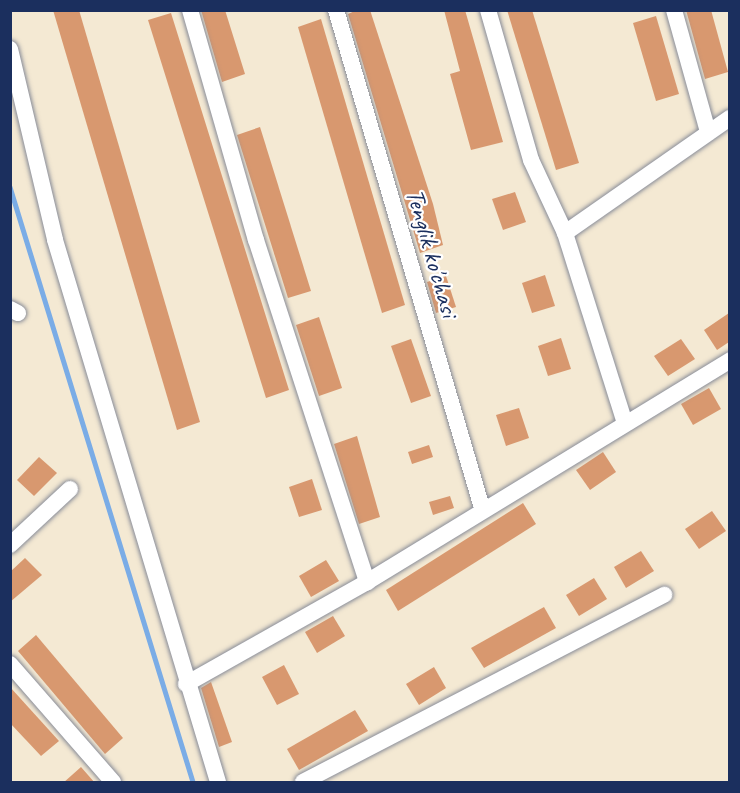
<!DOCTYPE html>
<html>
<head>
<meta charset="utf-8">
<style>
	body { margin:0 }
	#map { position:relative; width:740px; height:793px; overflow:hidden; background:#f4e9d3; font-family:Caveat,sans-serif }
	div>[style] { position:absolute }
	.stream>* { height:4.5px; margin:-2.25px; padding:0 2.25px; transform-origin:2.25px; border-radius:2.25px; background:#7aace6 }
	.building>* { inset:0; background:#d8986f }
	.roads { filter:drop-shadow(0 0 2px #888c98) drop-shadow(0 0 2px #888c98) }
	.street>* { height:16px; margin:-8px; padding:0 8px; transform-origin:8px; border-radius:8px; background:#fff }
	span { translate:-50% -50%; white-space:nowrap; text-align:center; line-height:1.15; -webkit-text-stroke:4.5px #fff; paint-order:stroke }
	.street-label { font-size:26px; color:#1b2f5e }
	.frame { position:absolute; inset:0; border:12px solid #1b2f5e; pointer-events:none }
</style>
</head>
<body>
<div id="map">
	<div class="stream">
		<i style="left:10px;top:187px;width:623px;rotate:72.9deg"></i>
	</div>
	<div class="building">
		<i style="clip-path:polygon(53px 10px,79px 10px,200px 422px,177px 430px)"></i>
		<i style="clip-path:polygon(201px 10px,225px 10px,245px 74px,222px 82px)"></i>
		<i style="clip-path:polygon(357px 10px,370px 10px,433px 204px,443px 245px,420px 253px,348px 14px)"></i>
		<i style="clip-path:polygon(444px 10px,465px 10px,503px 142px,471px 150px,450px 74px,460px 71px)"></i>
		<i style="clip-path:polygon(507px 10px,532px 10px,579px 163px,556px 170px)"></i>
		<i style="clip-path:polygon(686px 10px,711px 10px,728px 72px,705px 79px)"></i>
		<i style="clip-path:polygon(171px 13px,289px 390px,266px 398px,148px 20px)"></i>
		<i style="clip-path:polygon(656px 16px,679px 94px,656px 101px,633px 23px)"></i>
		<i style="clip-path:polygon(321px 19px,405px 305px,382px 313px,298px 27px)"></i>
		<i style="clip-path:polygon(260px 127px,311px 291px,288px 298px,237px 135px)"></i>
		<i style="clip-path:polygon(515px 192px,526px 222px,503px 230px,492px 199px)"></i>
		<i style="clip-path:polygon(545px 275px,555px 306px,532px 313px,522px 283px)"></i>
		<i style="clip-path:polygon(446px 276px,456px 307px,436px 313px,427px 282px)"></i>
		<i style="clip-path:polygon(729px 313px,729px 342px,717px 350px,704px 330px)"></i>
		<i style="clip-path:polygon(319px 317px,342px 388px,319px 396px,296px 325px)"></i>
		<i style="clip-path:polygon(561px 338px,571px 369px,548px 376px,538px 346px)"></i>
		<i style="clip-path:polygon(411px 339px,431px 396px,411px 403px,391px 346px)"></i>
		<i style="clip-path:polygon(681px 339px,695px 359px,668px 376px,654px 356px)"></i>
		<i style="clip-path:polygon(709px 388px,721px 409px,693px 425px,681px 404px)"></i>
		<i style="clip-path:polygon(519px 408px,529px 438px,506px 446px,496px 415px)"></i>
		<i style="clip-path:polygon(357px 436px,380px 517px,359px 524px,334px 444px)"></i>
		<i style="clip-path:polygon(429px 445px,433px 457px,412px 464px,408px 452px)"></i>
		<i style="clip-path:polygon(603px 452px,616px 472px,590px 490px,576px 470px)"></i>
		<i style="clip-path:polygon(39px 457px,57px 473px,34px 496px,17px 480px)"></i>
		<i style="clip-path:polygon(312px 479px,322px 510px,299px 517px,289px 487px)"></i>
		<i style="clip-path:polygon(450px 496px,454px 508px,433px 515px,429px 502px)"></i>
		<i style="clip-path:polygon(523px 503px,536px 524px,398px 611px,386px 590px)"></i>
		<i style="clip-path:polygon(712px 511px,726px 531px,699px 549px,685px 529px)"></i>
		<i style="clip-path:polygon(641px 551px,654px 571px,626px 588px,614px 567px)"></i>
		<i style="clip-path:polygon(25px 558px,42px 575px,10px 602px,10px 572px)"></i>
		<i style="clip-path:polygon(326px 560px,339px 581px,311px 597px,299px 576px)"></i>
		<i style="clip-path:polygon(594px 578px,607px 599px,579px 616px,566px 595px)"></i>
		<i style="clip-path:polygon(544px 607px,556px 628px,484px 668px,471px 648px)"></i>
		<i style="clip-path:polygon(333px 616px,345px 636px,317px 653px,305px 632px)"></i>
		<i style="clip-path:polygon(36px 635px,123px 738px,105px 754px,18px 651px)"></i>
		<i style="clip-path:polygon(284px 665px,299px 694px,277px 705px,262px 677px)"></i>
		<i style="clip-path:polygon(434px 667px,446px 688px,419px 705px,406px 684px)"></i>
		<i style="clip-path:polygon(211px 682px,232px 742px,219px 747px,201px 688px)"></i>
		<i style="clip-path:polygon(10px 687px,59px 741px,41px 756px,10px 723px)"></i>
		<i style="clip-path:polygon(355px 710px,368px 731px,299px 770px,287px 749px)"></i>
		<i style="clip-path:polygon(81px 767px,95px 783px,63px 783px)"></i>
	</div>
	<div class="roads">
		<div class="street">
			<i style="left:190px;top:10px;width:239px;rotate:74deg"></i>
			<i style="left:256px;top:240px;width:360px;rotate:72deg"></i>
			<i style="left:336px;top:10px;width:519px;rotate:73.66deg"></i>
			<i style="left:488px;top:10px;width:156px;rotate:74deg"></i>
			<i style="left:531px;top:160px;width:81px;rotate:65deg"></i>
			<i style="left:565px;top:233px;width:199px;rotate:72.5deg"></i>
			<i style="left:674px;top:10px;width:127px;rotate:74.4deg"></i>
			<i style="left:10px;top:49px;width:196px;rotate:76.7deg"></i>
			<i style="left:55px;top:240px;width:566px;rotate:73.26deg"></i>
			<i style="left:565px;top:233px;width:201px;rotate:-34.9deg"></i>
			<i style="left:10px;top:309px;width:9px;rotate:27deg"></i>
			<i style="left:10px;top:545px;width:82px;rotate:-43deg"></i>
			<i style="left:10px;top:664px;width:157px;rotate:48.9deg"></i>
			<i style="left:186px;top:684px;width:208px;rotate:-29.4deg"></i>
			<i style="left:367px;top:582px;width:426px;rotate:-31.4deg"></i>
			<i style="left:303px;top:782px;width:407px;rotate:-27.4deg"></i>
		</div>
	</div>
	<div class="street-label">
		<span style="left:432px;top:253px;rotate:74deg">Tenglik ko'chasi</span>
	</div>
	<div class="frame"></div>
</div>
</body>
</html>
